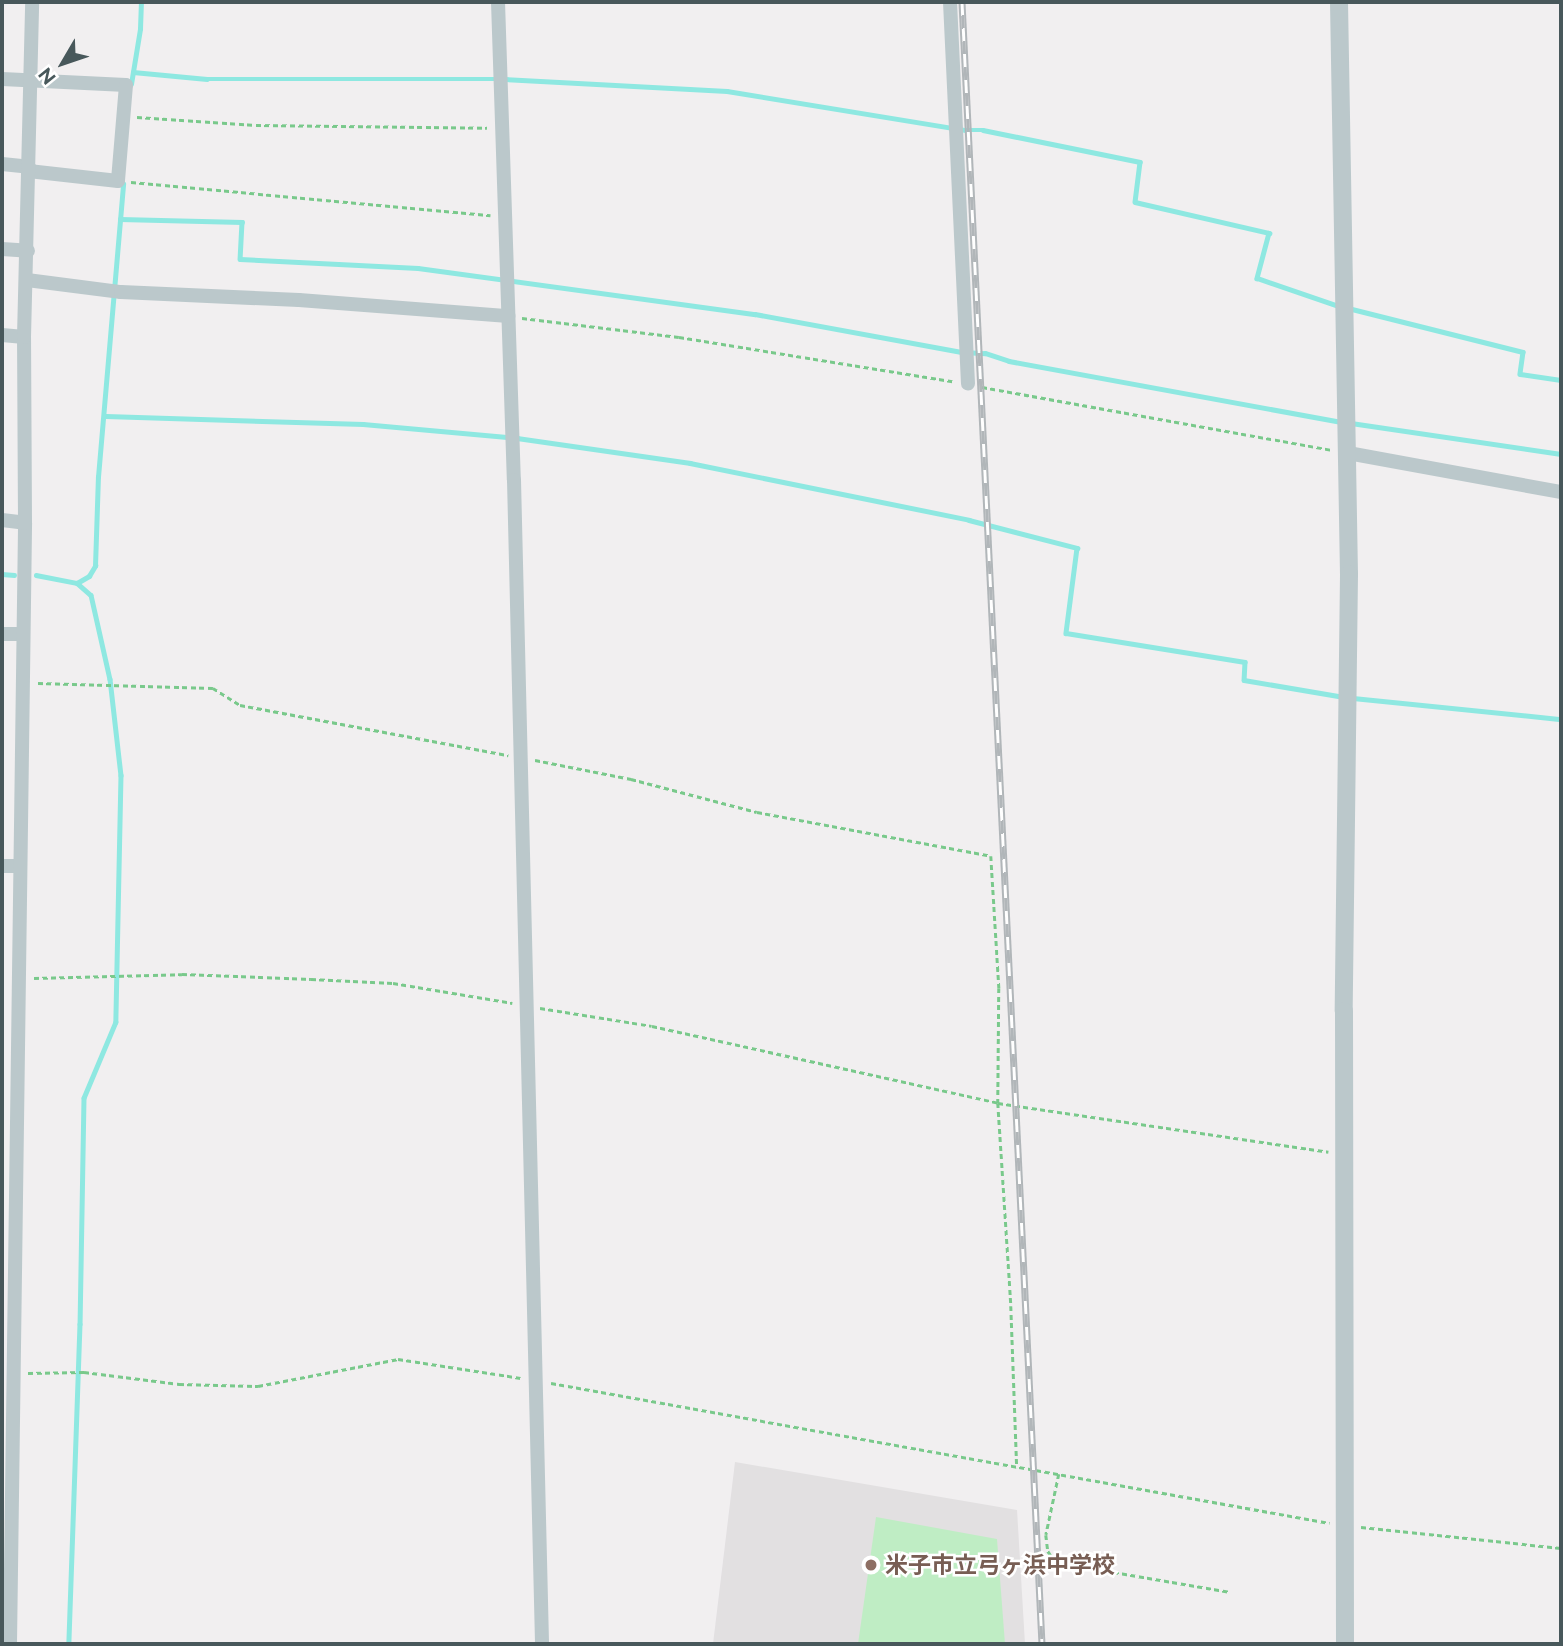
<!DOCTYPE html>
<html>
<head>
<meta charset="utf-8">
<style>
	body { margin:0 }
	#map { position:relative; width:1563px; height:1646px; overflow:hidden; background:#f1eff0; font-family:Raleway,"Noto Sans JP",sans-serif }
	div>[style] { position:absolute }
	.education>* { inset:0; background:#e2e0e1 }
	.green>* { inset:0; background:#bfedc4 }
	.stream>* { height:4.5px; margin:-2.25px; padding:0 2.25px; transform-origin:2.25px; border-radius:2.25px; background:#8ee8e1 }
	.path>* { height:2.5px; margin-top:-1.25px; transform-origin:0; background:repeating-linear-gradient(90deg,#79c98b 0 5px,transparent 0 8.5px) }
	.minor>* { height:14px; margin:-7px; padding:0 7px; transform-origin:7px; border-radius:7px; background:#bbc8cb }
	.tertiary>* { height:18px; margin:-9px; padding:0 9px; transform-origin:9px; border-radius:9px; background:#bbc8cb }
	.rail>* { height:7px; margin-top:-3.5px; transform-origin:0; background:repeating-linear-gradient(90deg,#fff 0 13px,#b1b6b9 0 26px); box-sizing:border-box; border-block:2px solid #b1b6b9 }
	.dots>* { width:19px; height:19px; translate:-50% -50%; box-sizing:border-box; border:4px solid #fff; border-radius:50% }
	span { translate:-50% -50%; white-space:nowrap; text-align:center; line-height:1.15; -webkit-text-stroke:5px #fff; paint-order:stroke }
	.education-label { font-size:23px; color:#785e54; font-weight:700 }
	.left { translate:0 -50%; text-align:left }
	.frame { position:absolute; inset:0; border:4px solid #48585b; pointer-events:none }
	.north { position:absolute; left:28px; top:28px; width:70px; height:70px; -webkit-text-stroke:5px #fff; paint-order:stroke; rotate:231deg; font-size:19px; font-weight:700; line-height:28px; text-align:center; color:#48585b }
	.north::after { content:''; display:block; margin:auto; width:24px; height:32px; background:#48585b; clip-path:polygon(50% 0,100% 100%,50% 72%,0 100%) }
</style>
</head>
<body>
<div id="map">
	<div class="education">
		<i style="clip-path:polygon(735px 1462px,1017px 1510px,1025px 1644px,713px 1644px)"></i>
	</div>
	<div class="green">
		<i style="clip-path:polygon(876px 1517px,997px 1539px,1005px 1644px,858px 1644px)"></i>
	</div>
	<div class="stream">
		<i style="left:133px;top:72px;width:74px;rotate:5.4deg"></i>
		<i style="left:207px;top:79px;width:298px"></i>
		<i style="left:505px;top:79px;width:222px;rotate:3.1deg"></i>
		<i style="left:727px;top:91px;width:240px;rotate:9.3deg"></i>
		<i style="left:964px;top:130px;width:19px"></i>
		<i style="left:983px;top:130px;width:160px;rotate:11.5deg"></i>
		<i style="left:1140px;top:162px;width:40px;rotate:97.1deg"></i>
		<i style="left:1135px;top:202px;width:138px;rotate:13deg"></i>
		<i style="left:1269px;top:233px;width:47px;rotate:104.9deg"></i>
		<i style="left:1257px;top:278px;width:87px;rotate:18.9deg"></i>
		<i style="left:131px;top:84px;width:56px;rotate:-80.7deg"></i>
		<i style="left:140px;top:29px;width:27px;rotate:-88deg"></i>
		<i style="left:120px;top:219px;width:122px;rotate:1.4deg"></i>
		<i style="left:242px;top:222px;width:37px;rotate:93deg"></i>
		<i style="left:240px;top:259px;width:178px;rotate:2.9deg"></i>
		<i style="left:418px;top:268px;width:340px;rotate:7.8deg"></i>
		<i style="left:755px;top:314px;width:211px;rotate:10.4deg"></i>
		<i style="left:963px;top:352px;width:22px;rotate:3deg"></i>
		<i style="left:985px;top:353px;width:25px;rotate:18deg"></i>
		<i style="left:1009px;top:361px;width:339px;rotate:10.4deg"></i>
		<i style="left:1348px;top:308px;width:180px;rotate:14.1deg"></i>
		<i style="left:1523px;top:352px;width:22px;rotate:98deg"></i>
		<i style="left:1520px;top:374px;width:41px;rotate:8.3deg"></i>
		<i style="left:106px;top:416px;width:257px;rotate:1.8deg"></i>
		<i style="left:363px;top:424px;width:155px;rotate:5.2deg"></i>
		<i style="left:517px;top:438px;width:175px;rotate:8.2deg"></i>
		<i style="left:690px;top:463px;width:285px;rotate:11.5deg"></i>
		<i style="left:969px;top:520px;width:112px;rotate:14.5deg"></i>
		<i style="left:1077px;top:548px;width:86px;rotate:97.4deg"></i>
		<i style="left:1066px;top:633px;width:181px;rotate:9.2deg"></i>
		<i style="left:1245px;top:662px;width:18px;rotate:93deg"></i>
		<i style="left:1244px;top:680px;width:101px;rotate:9.6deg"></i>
		<i style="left:1351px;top:423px;width:212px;rotate:8.4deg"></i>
		<i style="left:2px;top:574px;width:12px;rotate:5deg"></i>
		<i style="left:36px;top:575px;width:42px;rotate:11deg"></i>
		<i style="left:77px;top:583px;width:18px;rotate:41deg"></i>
		<i style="left:91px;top:595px;width:86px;rotate:77.3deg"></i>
		<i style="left:110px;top:679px;width:97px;rotate:83.5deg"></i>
		<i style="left:121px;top:775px;width:247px;rotate:91.2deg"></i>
		<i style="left:116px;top:1022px;width:82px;rotate:112.8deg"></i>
		<i style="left:84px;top:1098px;width:226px;rotate:91deg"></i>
		<i style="left:80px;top:1324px;width:320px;rotate:92deg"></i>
		<i style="left:77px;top:583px;width:14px;rotate:-30deg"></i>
		<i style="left:89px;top:576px;width:12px;rotate:-59deg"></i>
		<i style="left:95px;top:566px;width:89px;rotate:-88.1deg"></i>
		<i style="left:98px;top:477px;width:294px;rotate:-85.1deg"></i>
		<i style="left:1353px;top:698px;width:209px;rotate:5.8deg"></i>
	</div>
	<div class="path">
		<i style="left:137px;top:117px;width:119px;rotate:3.8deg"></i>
		<i style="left:256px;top:125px;width:231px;rotate:0.7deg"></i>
		<i style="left:131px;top:182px;width:361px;rotate:5.3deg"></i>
		<i style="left:522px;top:318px;width:158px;rotate:6.9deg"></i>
		<i style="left:679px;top:337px;width:277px;rotate:9.2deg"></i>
		<i style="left:982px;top:387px;width:355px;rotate:10.2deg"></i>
		<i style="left:38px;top:683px;width:175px;rotate:1.6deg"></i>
		<i style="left:213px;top:688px;width:32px;rotate:32deg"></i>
		<i style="left:240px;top:705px;width:273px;rotate:10.6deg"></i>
		<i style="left:535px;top:760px;width:98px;rotate:11.2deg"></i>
		<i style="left:631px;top:779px;width:130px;rotate:14.7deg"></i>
		<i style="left:757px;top:812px;width:238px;rotate:10.6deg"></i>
		<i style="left:991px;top:856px;width:132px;rotate:86.5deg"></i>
		<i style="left:999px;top:988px;width:115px;rotate:90.5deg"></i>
		<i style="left:998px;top:1103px;width:203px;rotate:86.3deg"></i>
		<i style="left:1011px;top:1306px;width:162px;rotate:87.9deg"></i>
		<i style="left:34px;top:978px;width:148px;rotate:-1.5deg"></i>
		<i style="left:182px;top:974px;width:129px;rotate:2.2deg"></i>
		<i style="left:311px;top:979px;width:82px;rotate:2.8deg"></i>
		<i style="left:393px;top:983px;width:121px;rotate:9.5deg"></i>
		<i style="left:540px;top:1008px;width:113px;rotate:9.1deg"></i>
		<i style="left:652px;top:1026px;width:354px;rotate:12.5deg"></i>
		<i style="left:998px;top:1103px;width:334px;rotate:8.4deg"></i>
		<i style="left:28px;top:1373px;width:56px;rotate:-1deg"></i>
		<i style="left:84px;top:1372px;width:96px;rotate:7.2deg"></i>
		<i style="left:179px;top:1384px;width:79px;rotate:1.5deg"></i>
		<i style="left:258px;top:1386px;width:143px;rotate:-10.9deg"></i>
		<i style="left:398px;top:1359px;width:124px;rotate:8.8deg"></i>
		<i style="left:551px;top:1383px;width:791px;rotate:10.19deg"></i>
		<i style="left:1059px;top:1474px;width:62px;rotate:102deg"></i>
		<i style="left:1046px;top:1535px;width:16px;rotate:83deg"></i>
		<i style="left:1048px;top:1551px;width:13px;rotate:58deg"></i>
		<i style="left:1055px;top:1562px;width:178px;rotate:9.7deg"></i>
		<i style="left:1361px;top:1527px;width:201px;rotate:6deg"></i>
	</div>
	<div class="minor">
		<i style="left:498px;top:2px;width:478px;rotate:88.1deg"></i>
		<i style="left:514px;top:480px;width:1164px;rotate:88.62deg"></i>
		<i style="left:950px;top:2px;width:382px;rotate:87.3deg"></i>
		<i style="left:2px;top:79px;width:124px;rotate:2.8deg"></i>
		<i style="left:126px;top:85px;width:96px;rotate:94.8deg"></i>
		<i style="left:118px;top:181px;width:90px;rotate:-173.6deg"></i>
		<i style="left:2px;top:164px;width:27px;rotate:6deg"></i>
		<i style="left:2px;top:249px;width:26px;rotate:4deg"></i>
		<i style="left:27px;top:280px;width:95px;rotate:7.3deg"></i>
		<i style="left:121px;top:292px;width:178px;rotate:2.6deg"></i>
		<i style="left:299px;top:300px;width:210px;rotate:4.4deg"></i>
		<i style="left:2px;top:335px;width:22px;rotate:5deg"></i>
		<i style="left:1348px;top:453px;width:217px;rotate:10.4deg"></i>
		<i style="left:2px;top:520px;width:23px;rotate:7deg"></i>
		<i style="left:2px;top:634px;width:21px"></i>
		<i style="left:2px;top:866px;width:16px"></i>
		<i style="left:10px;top:1644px;width:1121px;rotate:-89.23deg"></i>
		<i style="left:25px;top:523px;width:186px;rotate:-90.3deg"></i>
		<i style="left:24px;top:337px;width:335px;rotate:-88.6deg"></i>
	</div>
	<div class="tertiary">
		<i style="left:1339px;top:2px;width:572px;rotate:89deg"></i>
		<i style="left:1349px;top:574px;width:437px;rotate:90.7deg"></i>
		<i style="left:1344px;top:1011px;width:633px;rotate:89.91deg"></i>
	</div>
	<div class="rail">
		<i style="left:962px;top:2px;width:1644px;rotate:87.21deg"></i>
	</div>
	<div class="dots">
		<i style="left:871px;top:1565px;background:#8d6e63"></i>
	</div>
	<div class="education-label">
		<span class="left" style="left:885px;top:1565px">米子市立弓ヶ浜中学校</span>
	</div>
	<div class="frame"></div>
	<div class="north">N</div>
</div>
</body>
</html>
